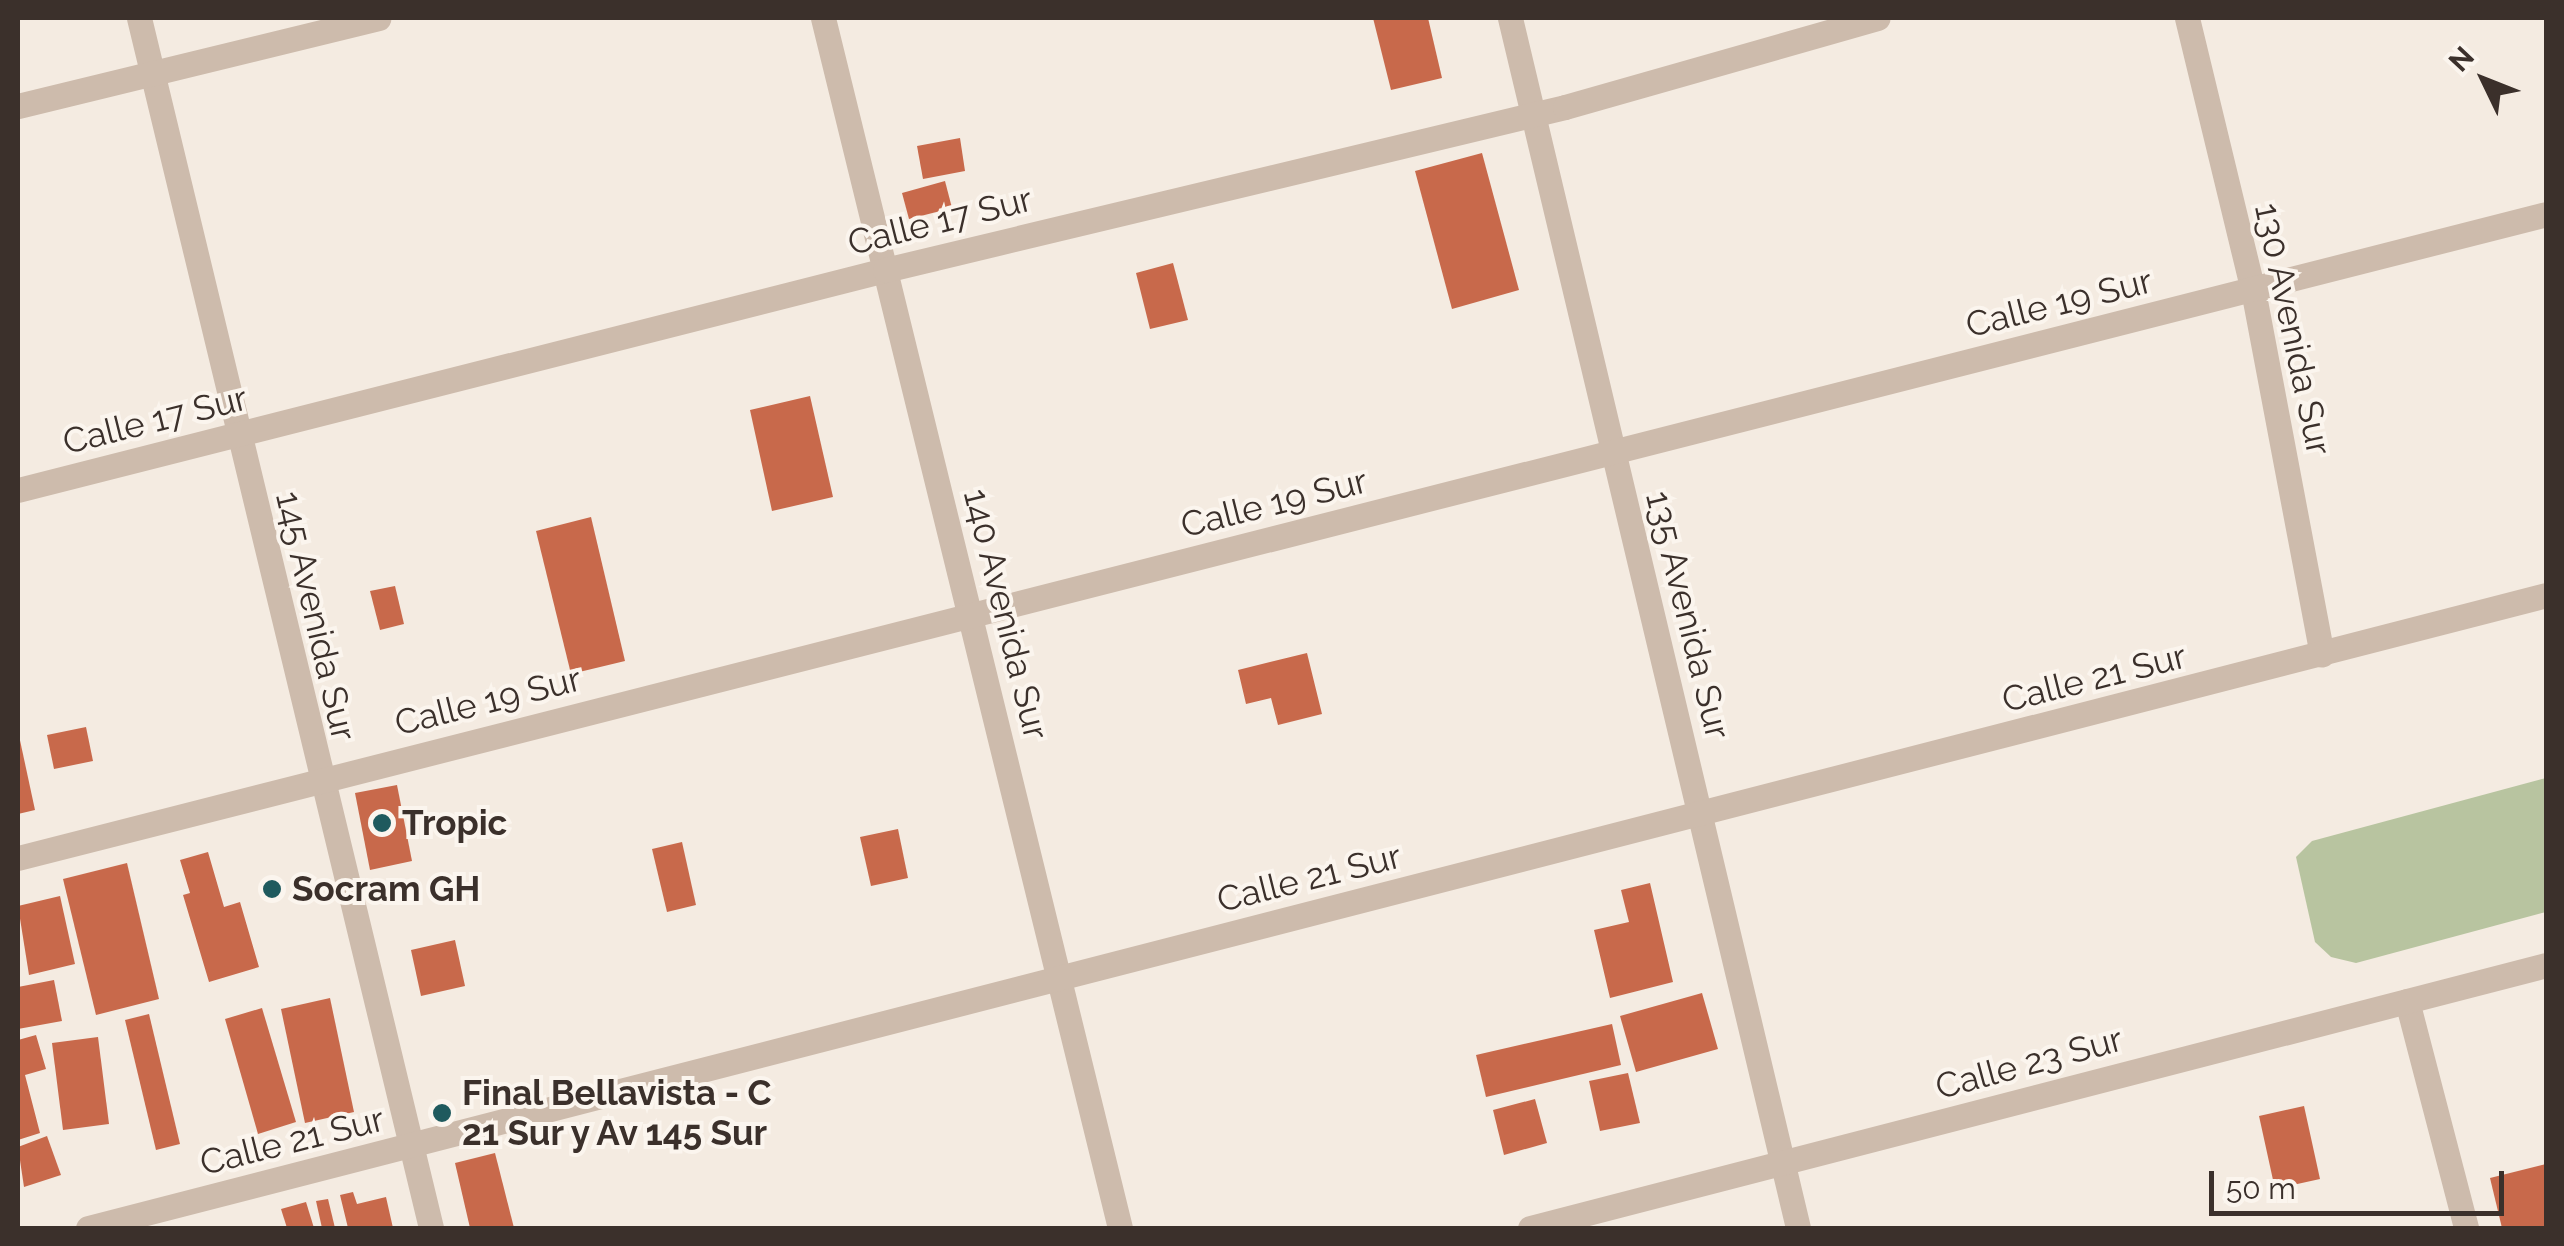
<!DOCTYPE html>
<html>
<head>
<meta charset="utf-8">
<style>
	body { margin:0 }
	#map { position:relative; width:2564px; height:1246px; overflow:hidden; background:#f4ebe1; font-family:Raleway,sans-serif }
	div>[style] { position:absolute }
	.green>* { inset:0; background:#b8c4a0 }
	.building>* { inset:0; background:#c8694b }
	.minor>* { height:25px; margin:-12.5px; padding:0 12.5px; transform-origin:12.5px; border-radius:12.5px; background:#cdbbac }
	.dots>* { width:28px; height:28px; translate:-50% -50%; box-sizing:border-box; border:5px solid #fbf5ee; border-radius:50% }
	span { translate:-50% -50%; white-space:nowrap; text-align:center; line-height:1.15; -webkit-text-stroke:8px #fbf5ee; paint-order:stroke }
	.street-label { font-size:35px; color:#3b302b }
	.poi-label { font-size:35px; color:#3b302b; font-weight:700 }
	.left { translate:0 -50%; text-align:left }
	.frame { position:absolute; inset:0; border:20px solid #3b302b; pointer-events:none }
	.north { position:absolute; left:2434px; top:30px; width:100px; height:100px; -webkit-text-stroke:8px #fbf5ee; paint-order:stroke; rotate:313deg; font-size:28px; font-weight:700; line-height:40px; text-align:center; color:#3b302b }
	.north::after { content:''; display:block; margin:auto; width:35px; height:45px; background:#3b302b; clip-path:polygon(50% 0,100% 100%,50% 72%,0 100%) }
	.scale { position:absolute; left:2209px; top:1171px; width:295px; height:45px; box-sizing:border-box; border:5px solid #3b302b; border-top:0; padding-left:12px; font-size:30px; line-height:35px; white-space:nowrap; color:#3b302b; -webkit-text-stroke:8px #fbf5ee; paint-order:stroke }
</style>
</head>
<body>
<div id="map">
	<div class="green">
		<i style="clip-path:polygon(2546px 778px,2546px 912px,2356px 963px,2331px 957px,2315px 942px,2296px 857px,2312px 841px)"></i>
	</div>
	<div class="building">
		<i style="clip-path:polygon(1373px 18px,1428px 18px,1442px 78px,1391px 90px)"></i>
		<i style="clip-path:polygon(960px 138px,965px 171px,923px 179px,917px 146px)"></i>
		<i style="clip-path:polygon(1482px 153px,1519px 290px,1452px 309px,1415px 171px)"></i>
		<i style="clip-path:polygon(945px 181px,952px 208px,909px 219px,902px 193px)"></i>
		<i style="clip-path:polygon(1173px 263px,1188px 320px,1150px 329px,1136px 273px)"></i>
		<i style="clip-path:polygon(810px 396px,833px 497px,772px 511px,750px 410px)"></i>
		<i style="clip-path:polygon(591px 517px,625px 661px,571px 674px,536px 531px)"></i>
		<i style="clip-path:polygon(395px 586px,404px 624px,380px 630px,370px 591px)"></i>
		<i style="clip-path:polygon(1307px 653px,1322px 714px,1278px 725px,1271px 698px,1246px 704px,1238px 670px)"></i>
		<i style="clip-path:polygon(86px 727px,93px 761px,54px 769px,47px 735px)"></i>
		<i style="clip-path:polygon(18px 731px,35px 810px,18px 814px)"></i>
		<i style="clip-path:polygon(397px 785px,412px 861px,370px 870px,355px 793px)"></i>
		<i style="clip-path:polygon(898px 829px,908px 878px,871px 886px,860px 837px)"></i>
		<i style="clip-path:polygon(682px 842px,696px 905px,667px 912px,652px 849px)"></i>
		<i style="clip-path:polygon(208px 852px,224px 907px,240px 902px,259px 967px,209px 982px,183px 895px,190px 893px,180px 860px)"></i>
		<i style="clip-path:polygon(127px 863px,159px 999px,96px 1015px,63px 879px)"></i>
		<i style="clip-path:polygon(1650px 883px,1673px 982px,1610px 998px,1594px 930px,1629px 922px,1621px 890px)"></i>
		<i style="clip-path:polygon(60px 896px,75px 964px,29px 975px,18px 906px)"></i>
		<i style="clip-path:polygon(455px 940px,465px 986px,421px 996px,411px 950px)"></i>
		<i style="clip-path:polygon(54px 980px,62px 1021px,18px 1029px,18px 987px)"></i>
		<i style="clip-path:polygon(1702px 993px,1718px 1049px,1636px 1072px,1620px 1016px)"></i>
		<i style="clip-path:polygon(330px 998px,354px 1112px,305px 1123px,281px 1009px)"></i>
		<i style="clip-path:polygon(262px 1008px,296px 1122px,258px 1134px,225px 1019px)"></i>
		<i style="clip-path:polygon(149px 1014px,180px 1144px,156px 1150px,125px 1020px)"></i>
		<i style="clip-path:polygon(1612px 1024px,1621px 1065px,1486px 1097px,1476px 1055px)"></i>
		<i style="clip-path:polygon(36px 1035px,46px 1069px,25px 1075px,40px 1133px,18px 1140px,18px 1040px)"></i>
		<i style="clip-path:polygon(98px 1037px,109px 1124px,63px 1130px,52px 1043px)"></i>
		<i style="clip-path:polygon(1628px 1073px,1640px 1123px,1600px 1131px,1589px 1081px)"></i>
		<i style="clip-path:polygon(1535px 1099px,1547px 1143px,1504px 1155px,1493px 1110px)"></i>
		<i style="clip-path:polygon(2304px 1106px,2320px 1179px,2275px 1189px,2259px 1116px)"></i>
		<i style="clip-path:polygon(47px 1136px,61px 1175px,24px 1187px,18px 1147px)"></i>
		<i style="clip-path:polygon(495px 1153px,514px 1228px,470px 1228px,455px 1163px)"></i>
		<i style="clip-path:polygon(2546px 1164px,2546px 1228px,2502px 1228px,2490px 1178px)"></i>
		<i style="clip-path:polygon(353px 1192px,357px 1204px,386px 1197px,393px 1228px,348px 1228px,340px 1195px)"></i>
		<i style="clip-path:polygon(328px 1199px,335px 1228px,322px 1228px,316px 1201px)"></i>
		<i style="clip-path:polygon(306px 1202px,314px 1228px,287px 1228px,281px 1209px)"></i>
	</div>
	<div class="minor">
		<i style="left:139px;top:18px;width:1245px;rotate:76.43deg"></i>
		<i style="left:823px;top:18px;width:1246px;rotate:76.21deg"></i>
		<i style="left:1510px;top:18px;width:1244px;rotate:76.61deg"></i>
		<i style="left:2187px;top:18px;width:280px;rotate:76.4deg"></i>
		<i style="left:2253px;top:290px;width:371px;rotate:79.3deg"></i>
		<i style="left:18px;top:106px;width:371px;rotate:-13.7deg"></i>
		<i style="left:18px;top:490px;width:894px;rotate:-14.24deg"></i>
		<i style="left:885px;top:270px;width:699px;rotate:-13.48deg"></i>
		<i style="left:1565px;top:107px;width:325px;rotate:-15.9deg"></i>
		<i style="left:18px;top:858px;width:2609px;rotate:-14.29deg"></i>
		<i style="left:2407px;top:1001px;width:235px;rotate:75.4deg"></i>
		<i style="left:88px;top:1228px;width:2538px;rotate:-14.44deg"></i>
		<i style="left:1530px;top:1228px;width:1049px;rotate:-14.51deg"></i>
	</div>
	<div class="dots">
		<i style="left:382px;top:823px;background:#1f5a5e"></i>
		<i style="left:272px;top:889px;background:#1f5a5e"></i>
		<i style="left:442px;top:1113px;background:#1f5a5e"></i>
	</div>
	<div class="street-label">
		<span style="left:940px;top:221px;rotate:-14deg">Calle 17 Sur</span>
		<span style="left:2059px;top:303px;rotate:-14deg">Calle 19 Sur</span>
		<span style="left:2293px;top:329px;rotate:78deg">130 Avenida Sur</span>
		<span style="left:155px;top:420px;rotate:-14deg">Calle 17 Sur</span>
		<span style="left:1274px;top:503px;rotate:-14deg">Calle 19 Sur</span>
		<span style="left:1006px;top:614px;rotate:76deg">140 Avenida Sur</span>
		<span style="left:1688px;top:615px;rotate:76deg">135 Avenida Sur</span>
		<span style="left:316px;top:616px;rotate:77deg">145 Avenida Sur</span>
		<span style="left:2094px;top:678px;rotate:-14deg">Calle 21 Sur</span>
		<span style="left:488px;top:701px;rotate:-14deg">Calle 19 Sur</span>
		<span style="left:1309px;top:878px;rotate:-14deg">Calle 21 Sur</span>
		<span style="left:2029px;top:1063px;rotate:-15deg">Calle 23 Sur</span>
		<span style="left:292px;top:1141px;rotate:-14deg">Calle 21 Sur</span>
	</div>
	<div class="poi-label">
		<span class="left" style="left:402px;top:823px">Tropic</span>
		<span class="left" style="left:292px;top:889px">Socram GH</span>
		<span class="left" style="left:462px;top:1113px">Final Bellavista - C<br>21 Sur y Av 145 Sur</span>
	</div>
	<div class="frame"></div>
	<div class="north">N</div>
	<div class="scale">50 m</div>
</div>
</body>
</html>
